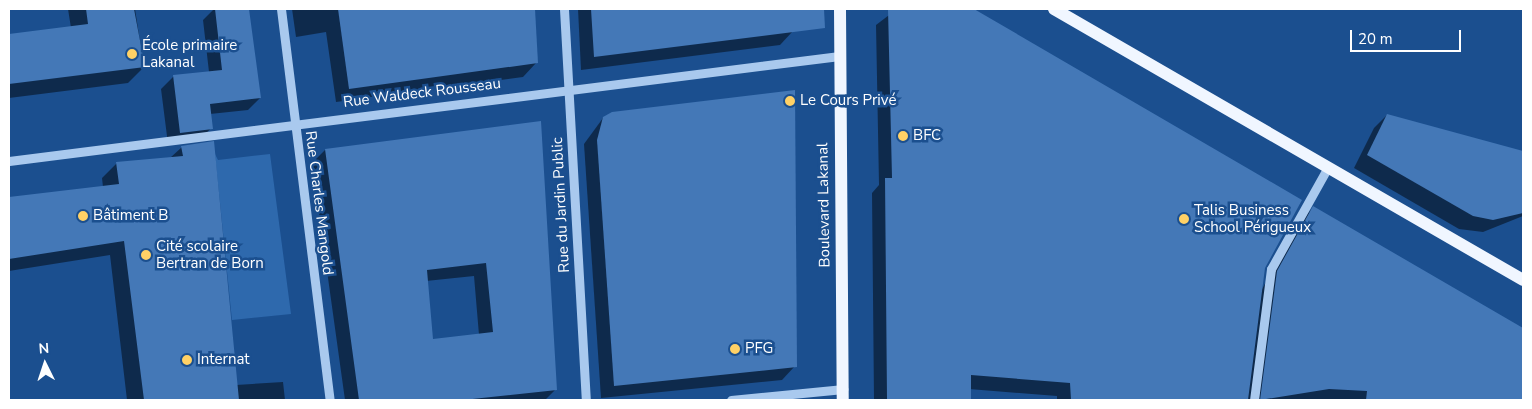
<!DOCTYPE html>
<html>
<head>
<meta charset="utf-8">
<style>
	body { margin:0 }
	#map { position:relative; width:1532px; height:409px; overflow:hidden; background:#1b4f8f; font-family:"Nunito Sans",sans-serif }
	div>[style] { position:absolute }
	.green>* { inset:0; background:#2e69ad }
	.shadow>* { inset:0; background:#0007 }
	.building>* { inset:0; background:#4478b7 }
	.minor>* { height:9px; margin:-4.5px; padding:0 4.5px; transform-origin:4.5px; border-radius:4.5px; background:#a9c9ee }
	.major>* { height:12px; margin:-6px; padding:0 6px; transform-origin:6px; border-radius:6px; background:#f0f6ff }
	.dots>* { width:14px; height:14px; translate:-50% -50%; box-sizing:border-box; border:2px solid #1b4f8f; border-radius:50% }
	span { translate:-50% -50%; white-space:nowrap; text-align:center; line-height:1.15; -webkit-text-stroke:5px #1b4f8f; paint-order:stroke }
	.poi-label { font-size:15px; color:#fff }
	.left { translate:0 -50%; text-align:left }
	.street-label { font-size:15px; color:#fff }
	.frame { position:absolute; inset:0; border:10px solid #fff; pointer-events:none }
	.north { position:absolute; left:20px; top:339px; width:50px; height:50px; -webkit-text-stroke:4px #1b4f8f; paint-order:stroke; rotate:356deg; font-size:14px; font-weight:700; line-height:20px; text-align:center; color:#fff }
	.north::after { content:''; display:block; margin:auto; width:18px; height:22px; background:#fff; clip-path:polygon(50% 0,100% 100%,50% 72%,0 100%) }
	.scale { position:absolute; left:1350px; top:30px; width:111px; height:22px; box-sizing:border-box; border:2px solid #fff; border-top:0; padding-left:6px; font-size:15px; line-height:18px; white-space:nowrap; color:#fff; -webkit-text-stroke:4px #1b4f8f; paint-order:stroke }
</style>
</head>
<body>
<div id="map">
	<div class="green">
		<i style="clip-path:polygon(215px 154px,218px 160px,270px 154px,291px 314px,232px 320px)"></i>
	</div>
	<div class="shadow">
		<i style="clip-path:polygon(68px 9px,135px 9px,144px 67px,128px 83px,9px 98px,9px 36px,71px 28px)"></i>
		<i style="clip-path:polygon(214px 9px,248px 9px,260px 98px,248px 110px,210px 114px,211px 128px,200px 140px,168px 144px,161px 89px,173px 77px,209px 72px,203px 20px)"></i>
		<i style="clip-path:polygon(292px 9px,533px 9px,536px 63px,523px 77px,336px 102px,326px 32px,296px 37px)"></i>
		<i style="clip-path:polygon(578px 9px,793px 9px,793px 31px,780px 45px,581px 70px)"></i>
		<i style="clip-path:polygon(897px 9px,971px 9px,1301px 201px,1264px 267px,1261px 291px,1300px 221px,1313px 208px,1523px 330px,1523px 400px,1057px 400px,1057px 396px,969px 389px,969px 400px,874px 400px,872px 193px,879px 185px,876px 25px)"></i>
		<i style="clip-path:polygon(1387px 115px,1523px 154px,1523px 216px,1483px 232px,1459px 229px,1354px 168px,1374px 128px)"></i>
		<i style="clip-path:polygon(603px 118px,795px 366px,782px 380px,601px 398px,584px 144px)"></i>
		<i style="clip-path:polygon(evenodd,540px 123px,555px 390px,545px 400px,345px 400px,312px 163px,325px 150px,540px 123px,474px 276px,479px 335px,432px 340px,426px 281px,474px 276px)"></i>
		<i style="clip-path:polygon(182px 147px,236px 385px,283px 382px,285px 400px,127px 400px,110px 255px,9px 271px,9px 198px,103px 187px,102px 178px,117px 163px,170px 158px)"></i>
	</div>
	<div class="building">
		<i style="clip-path:polygon(86px 9px,134px 9px,145px 67px,9px 84px,9px 34px,88px 24px)"></i>
		<i style="clip-path:polygon(215px 9px,249px 9px,261px 98px,210px 104px,213px 129px,180px 133px,173px 75px,222px 70px)"></i>
		<i style="clip-path:polygon(338px 9px,535px 9px,538px 63px,349px 89px)"></i>
		<i style="clip-path:polygon(591px 9px,824px 9px,825px 28px,594px 57px)"></i>
		<i style="clip-path:polygon(888px 9px,974px 9px,1302px 200px,1265px 268px,1248px 400px,1071px 400px,1070px 383px,971px 375px,971px 400px,887px 400px,885px 178px,892px 178px)"></i>
		<i style="clip-path:polygon(795px 90px,797px 367px,614px 386px,597px 140px,603px 117px,612px 112px)"></i>
		<i style="clip-path:polygon(1387px 114px,1523px 151px,1523px 213px,1493px 220px,1473px 216px,1367px 155px)"></i>
		<i style="clip-path:polygon(evenodd,541px 121px,557px 390px,463px 400px,359px 400px,325px 149px,541px 121px,486px 263px,493px 332px,433px 339px,427px 270px,486px 263px)"></i>
		<i style="clip-path:polygon(214px 141px,239px 400px,144px 400px,124px 241px,9px 259px,9px 197px,119px 184px,116px 162px,183px 156px,181px 146px)"></i>
		<i style="clip-path:polygon(1313px 206px,1523px 328px,1523px 400px,1366px 400px,1367px 391px,1329px 389px,1260px 400px,1277px 271px)"></i>
	</div>
	<div class="minor">
		<i style="left:281px;top:9px;width:394px;rotate:82.9deg"></i>
		<i style="left:564px;top:9px;width:392px;rotate:86.8deg"></i>
		<i style="left:9px;top:161px;width:837px;rotate:-7.21deg"></i>
		<i style="left:731px;top:400px;width:113px;rotate:-5.6deg"></i>
		<i style="left:1254px;top:400px;width:132px;rotate:-82.6deg"></i>
		<i style="left:1271px;top:269px;width:117px;rotate:-60.8deg"></i>
	</div>
	<div class="major">
		<i style="left:840px;top:9px;width:391px;rotate:89.6deg"></i>
		<i style="left:1054px;top:9px;width:542px;rotate:30.02deg"></i>
	</div>
	<div class="dots">
		<i style="left:132px;top:54px;background:#ffd166"></i>
		<i style="left:790px;top:101px;background:#ffd166"></i>
		<i style="left:903px;top:136px;background:#ffd166"></i>
		<i style="left:83px;top:216px;background:#ffd166"></i>
		<i style="left:1184px;top:219px;background:#ffd166"></i>
		<i style="left:146px;top:255px;background:#ffd166"></i>
		<i style="left:735px;top:349px;background:#ffd166"></i>
		<i style="left:187px;top:360px;background:#ffd166"></i>
	</div>
	<div class="poi-label">
		<span class="left" style="left:142px;top:54px">École primaire<br>Lakanal</span>
		<span class="left" style="left:800px;top:101px">Le Cours Privé</span>
		<span class="left" style="left:913px;top:136px">BFC</span>
		<span class="left" style="left:1194px;top:219px">Talis Business<br>School Périgueux</span>
		<span class="left" style="left:93px;top:216px">Bâtiment B</span>
		<span class="left" style="left:156px;top:255px">Cité scolaire<br>Bertran de Born</span>
		<span class="left" style="left:745px;top:349px">PFG</span>
		<span class="left" style="left:197px;top:360px">Internat</span>
	</div>
	<div class="street-label">
		<span style="left:422px;top:93px;rotate:-7deg">Rue Waldeck Rousseau</span>
		<span style="left:319px;top:203px;rotate:83deg">Rue Charles Mangold</span>
		<span style="left:561px;top:205px;rotate:-93deg">Rue du Jardin Public</span>
		<span style="left:824px;top:205px;rotate:-91deg">Boulevard Lakanal</span>
	</div>
	<div class="frame"></div>
	<div class="north">N</div>
	<div class="scale">20 m</div>
</div>
</body>
</html>
